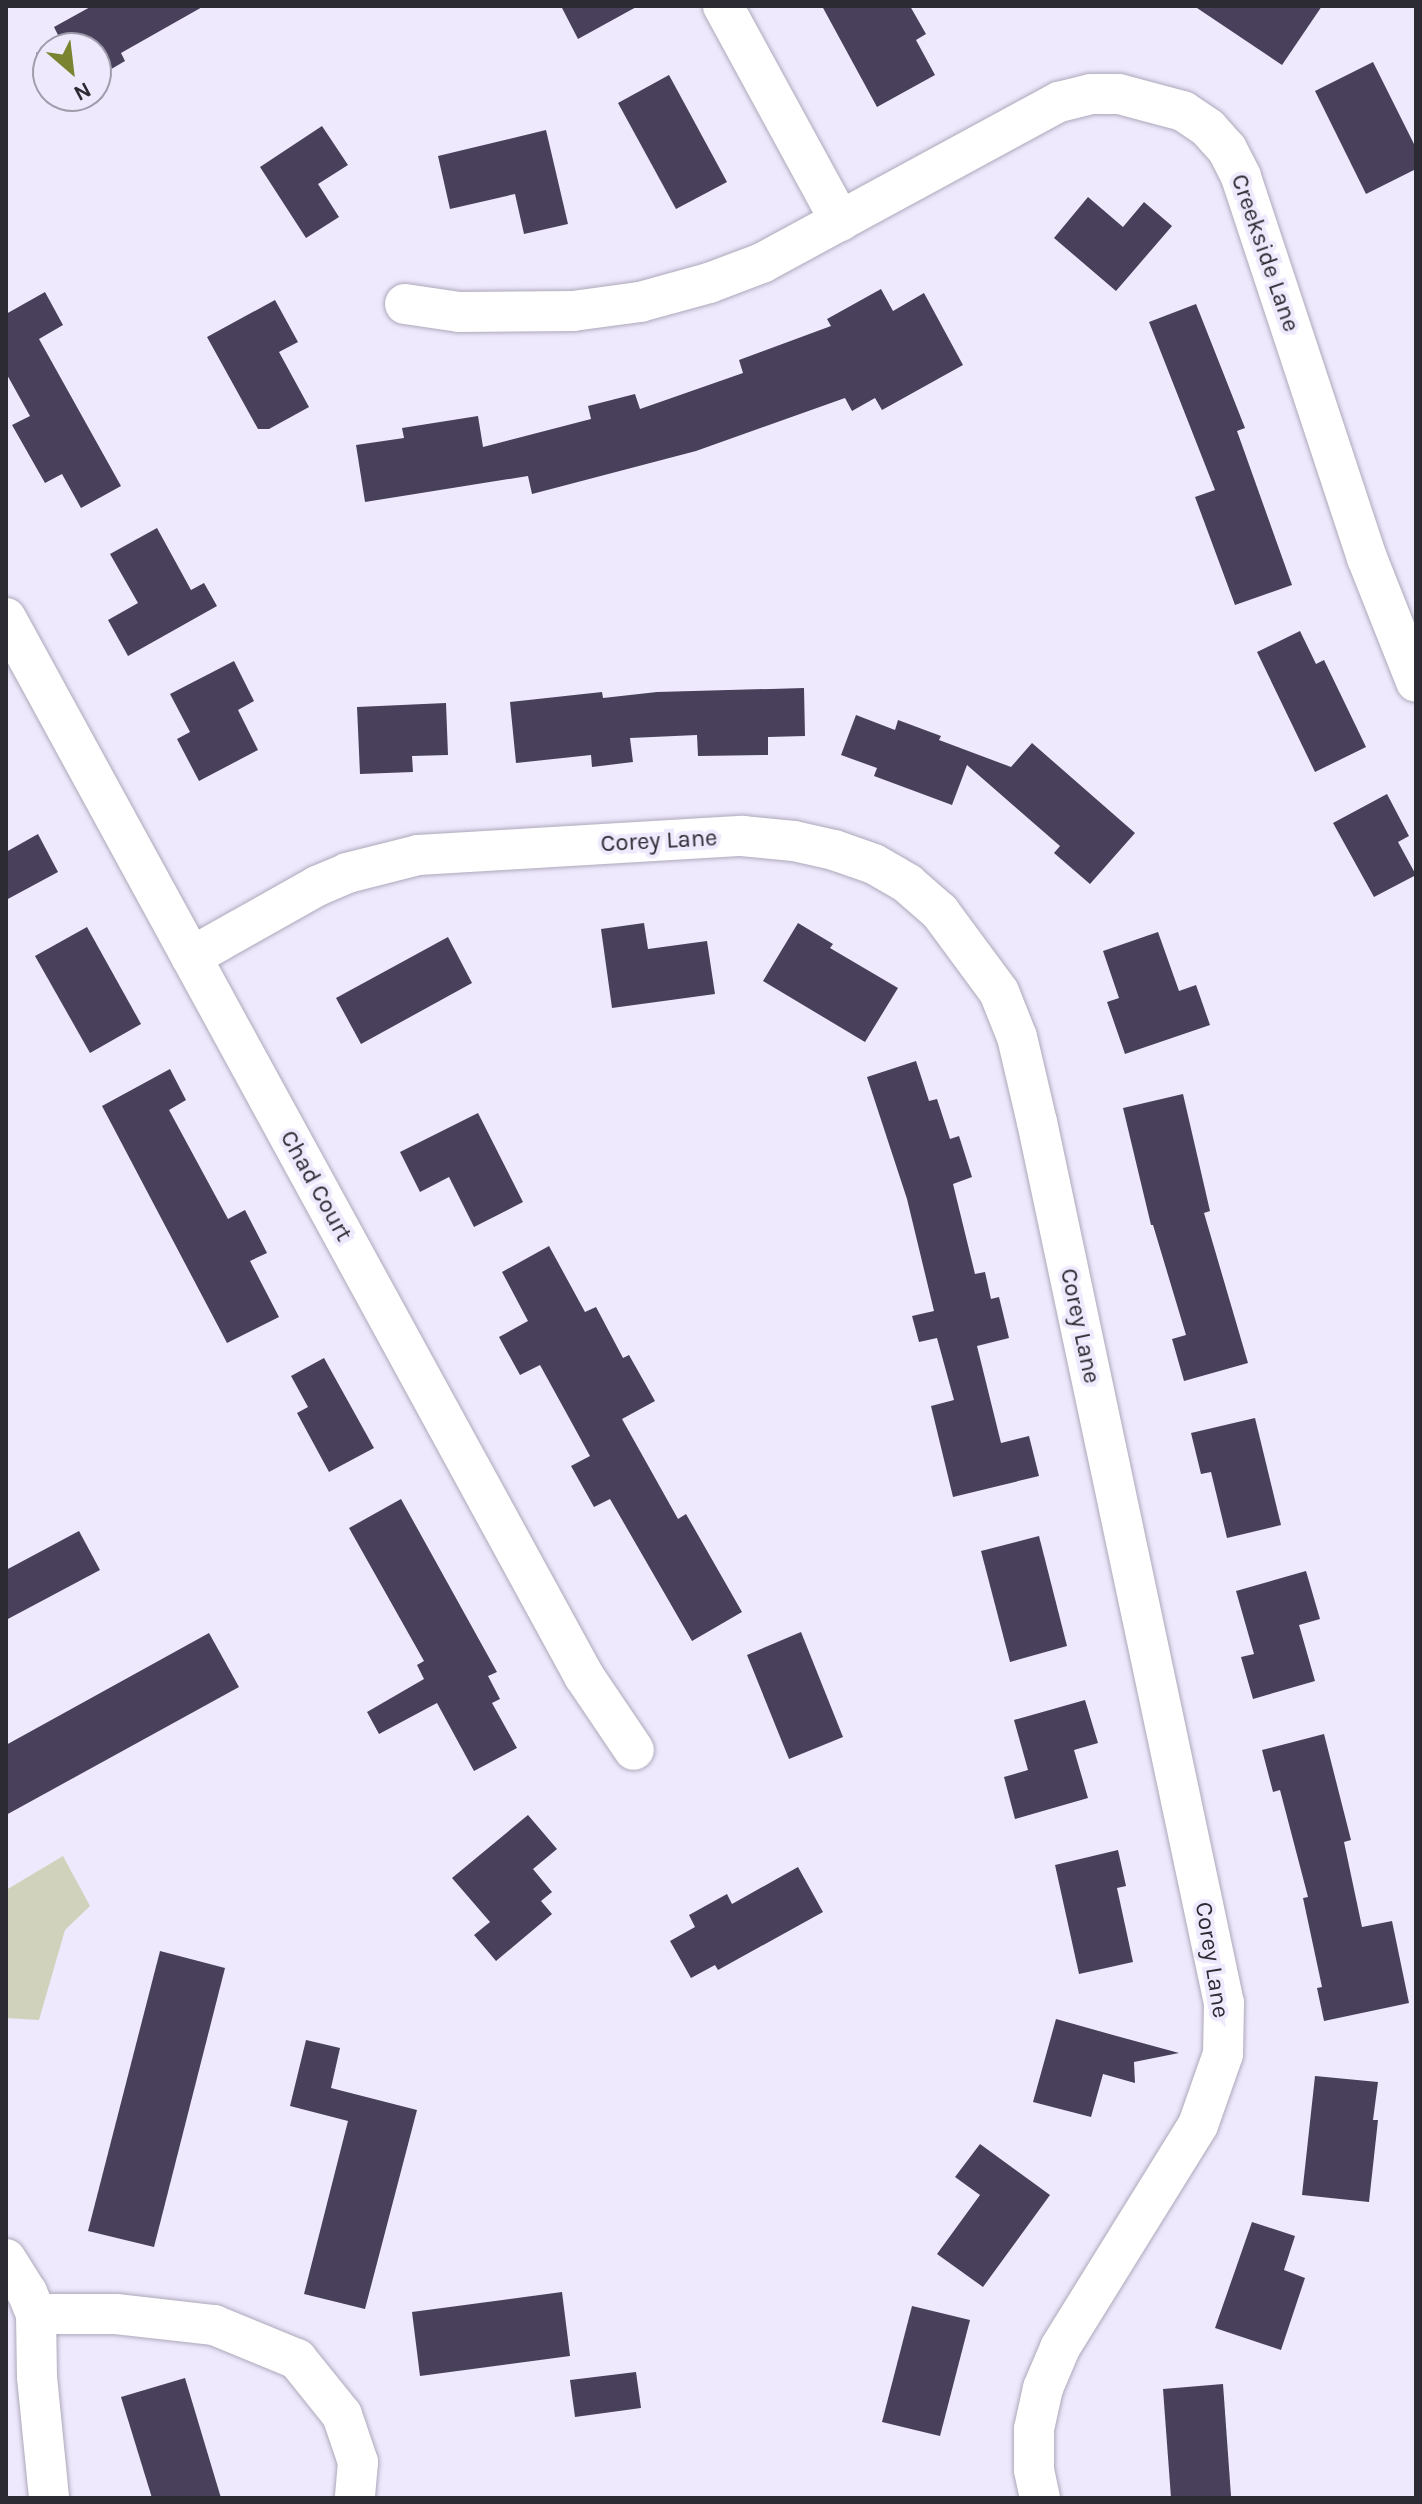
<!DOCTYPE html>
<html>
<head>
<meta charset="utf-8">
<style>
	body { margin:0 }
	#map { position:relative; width:1422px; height:2504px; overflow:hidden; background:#efe9fd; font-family:Karla,sans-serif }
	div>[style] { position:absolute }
	.green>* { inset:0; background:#d0d2bc }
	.building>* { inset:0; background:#49405c }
	.roads { filter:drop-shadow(0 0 2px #ada8ba) drop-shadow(0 0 2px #ada8ba) }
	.minor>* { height:40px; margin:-20px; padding:0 20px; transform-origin:20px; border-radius:20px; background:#fff }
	span { translate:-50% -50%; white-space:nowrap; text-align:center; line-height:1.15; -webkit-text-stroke:8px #efe9fd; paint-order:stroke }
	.street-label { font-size:24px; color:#2c2a32 }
	.frame { position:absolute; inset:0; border:8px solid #2c2a32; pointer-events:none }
	.north { position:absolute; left:32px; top:32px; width:80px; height:80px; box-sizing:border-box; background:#efe9fd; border:2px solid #a19dac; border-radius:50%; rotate:152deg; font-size:22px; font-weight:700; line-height:32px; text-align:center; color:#2c2a32 }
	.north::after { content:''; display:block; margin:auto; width:28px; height:36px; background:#798330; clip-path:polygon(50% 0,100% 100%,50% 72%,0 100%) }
</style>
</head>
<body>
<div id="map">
	<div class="green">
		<i style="clip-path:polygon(63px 1856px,90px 1906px,65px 1930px,39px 2020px,6px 2018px,6px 1890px)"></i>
	</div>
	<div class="building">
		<i style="clip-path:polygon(92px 6px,204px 6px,121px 53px,125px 61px,96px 78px,96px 48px,48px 48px,48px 75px,36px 53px,60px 39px,54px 27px)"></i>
		<i style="clip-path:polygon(561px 6px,638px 6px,578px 39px)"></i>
		<i style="clip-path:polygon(822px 6px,910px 6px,926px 34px,916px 40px,935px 75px,877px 107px)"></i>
		<i style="clip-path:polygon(1194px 6px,1322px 6px,1282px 65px)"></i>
		<i style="clip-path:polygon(1373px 62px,1416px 148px,1416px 169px,1366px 194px,1315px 91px)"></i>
		<i style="clip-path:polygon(669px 75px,727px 182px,676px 209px,618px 103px)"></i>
		<i style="clip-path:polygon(322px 126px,348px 165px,318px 184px,339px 217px,306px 238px,260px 167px)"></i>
		<i style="clip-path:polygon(546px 130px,568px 224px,524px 234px,515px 194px,450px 209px,438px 156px)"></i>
		<i style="clip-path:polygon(1088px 197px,1123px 227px,1144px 202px,1172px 226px,1116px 291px,1054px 238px)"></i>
		<i style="clip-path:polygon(881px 289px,893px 311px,924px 293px,963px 365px,882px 410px,875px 398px,852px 411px,845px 398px,696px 451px,532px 494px,528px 476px,365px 502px,356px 445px,404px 438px,402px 428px,478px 416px,483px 447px,591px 419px,588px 406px,635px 394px,640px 409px,743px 373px,739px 360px,831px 326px,827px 319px)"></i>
		<i style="clip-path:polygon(45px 292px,63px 325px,39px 339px,121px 486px,81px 508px,62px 474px,45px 483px,12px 425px,30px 416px,6px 373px,6px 314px)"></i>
		<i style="clip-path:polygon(275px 300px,298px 342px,279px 352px,309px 407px,269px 429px,258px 429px,207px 337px)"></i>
		<i style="clip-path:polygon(1196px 304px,1245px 428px,1237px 431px,1292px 585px,1235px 605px,1195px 497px,1215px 490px,1149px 322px)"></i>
		<i style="clip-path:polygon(157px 528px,191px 590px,204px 583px,217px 606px,128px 656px,108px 620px,138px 603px,110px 554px)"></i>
		<i style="clip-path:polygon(1300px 631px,1316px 664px,1324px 660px,1366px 747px,1315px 772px,1257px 652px)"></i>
		<i style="clip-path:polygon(234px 661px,254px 701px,238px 710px,258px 750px,199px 781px,177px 739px,190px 732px,170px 694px)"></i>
		<i style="clip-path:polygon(804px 688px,805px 736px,768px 737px,768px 755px,698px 756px,697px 735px,630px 738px,633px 762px,592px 767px,591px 755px,516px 763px,510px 702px,602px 692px,603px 698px,657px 692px)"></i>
		<i style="clip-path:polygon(446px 703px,448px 755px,412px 756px,413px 772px,360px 774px,357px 707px)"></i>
		<i style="clip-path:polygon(856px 715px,895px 730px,898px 720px,941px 736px,939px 740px,1011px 767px,1032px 743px,1135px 833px,1090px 884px,1054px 853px,1060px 846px,967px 765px,952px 805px,874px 776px,877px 768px,841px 755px)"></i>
		<i style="clip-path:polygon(1387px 794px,1409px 836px,1398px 842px,1416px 875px,1374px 897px,1333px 823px)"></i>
		<i style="clip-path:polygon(38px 834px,58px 872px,6px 900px,6px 852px)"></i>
		<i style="clip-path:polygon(644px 923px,648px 949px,707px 941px,715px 994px,612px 1008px,601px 929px)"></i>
		<i style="clip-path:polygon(798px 923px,833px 944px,830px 948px,898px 988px,865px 1042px,763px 981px)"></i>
		<i style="clip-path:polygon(87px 927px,141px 1024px,90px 1053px,35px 956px)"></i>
		<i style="clip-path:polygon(1158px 932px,1179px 991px,1196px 985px,1210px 1025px,1125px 1054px,1107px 1002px,1119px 998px,1103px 951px)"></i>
		<i style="clip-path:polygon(448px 937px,472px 983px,361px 1044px,336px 998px)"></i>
		<i style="clip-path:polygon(916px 1061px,929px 1101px,937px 1099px,950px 1139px,959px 1136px,972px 1177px,953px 1184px,975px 1274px,985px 1272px,991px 1299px,999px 1297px,1009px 1338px,977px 1346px,1001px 1443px,1029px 1436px,1039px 1476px,953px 1497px,931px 1406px,954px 1400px,937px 1338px,919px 1342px,912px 1316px,934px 1311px,907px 1199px,867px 1077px)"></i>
		<i style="clip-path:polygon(170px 1069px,186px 1100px,169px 1110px,228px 1219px,245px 1210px,267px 1253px,250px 1261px,279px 1317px,227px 1343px,102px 1106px)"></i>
		<i style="clip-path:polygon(1183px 1094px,1210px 1211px,1204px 1213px,1248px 1363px,1184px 1381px,1172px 1339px,1186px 1335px,1153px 1225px,1151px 1225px,1123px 1108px)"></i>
		<i style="clip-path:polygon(478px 1113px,523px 1202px,474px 1227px,449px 1177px,420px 1192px,400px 1152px)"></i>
		<i style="clip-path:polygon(549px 1246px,585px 1312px,596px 1307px,623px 1358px,629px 1355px,655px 1401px,622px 1419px,678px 1519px,686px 1514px,742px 1612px,692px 1641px,610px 1499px,594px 1507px,571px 1466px,590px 1456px,540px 1365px,520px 1375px,499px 1337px,528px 1321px,502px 1272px)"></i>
		<i style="clip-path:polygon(324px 1358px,374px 1448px,329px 1472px,297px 1413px,308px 1407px,291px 1376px)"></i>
		<i style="clip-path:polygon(1255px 1418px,1281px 1525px,1227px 1538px,1211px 1472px,1201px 1474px,1191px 1433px)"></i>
		<i style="clip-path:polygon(401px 1499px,497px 1672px,488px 1676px,500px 1699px,492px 1703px,517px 1748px,474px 1771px,437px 1703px,379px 1734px,367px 1712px,424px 1679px,417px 1665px,424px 1661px,349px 1528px)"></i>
		<i style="clip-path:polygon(79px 1531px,100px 1570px,6px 1620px,6px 1570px)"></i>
		<i style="clip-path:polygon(1039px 1536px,1067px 1646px,1010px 1662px,981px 1551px)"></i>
		<i style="clip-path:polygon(1306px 1571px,1320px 1619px,1299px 1625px,1315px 1681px,1253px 1699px,1241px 1657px,1254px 1654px,1236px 1591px)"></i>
		<i style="clip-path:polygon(801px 1632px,843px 1737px,789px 1759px,747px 1655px)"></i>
		<i style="clip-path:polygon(209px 1633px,239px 1687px,6px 1815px,6px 1745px)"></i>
		<i style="clip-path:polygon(1085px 1700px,1098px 1743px,1074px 1750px,1088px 1798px,1015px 1819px,1004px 1777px,1028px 1770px,1014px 1720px)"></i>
		<i style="clip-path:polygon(1324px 1734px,1351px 1840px,1344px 1842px,1362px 1927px,1392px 1921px,1409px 2003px,1324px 2021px,1317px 1988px,1322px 1987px,1303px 1898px,1308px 1897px,1280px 1790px,1273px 1792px,1262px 1750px)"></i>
		<i style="clip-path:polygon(528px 1815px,557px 1849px,533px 1869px,552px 1892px,541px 1901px,552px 1914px,496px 1961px,474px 1935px,490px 1922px,452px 1878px)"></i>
		<i style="clip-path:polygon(1118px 1850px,1126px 1886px,1117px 1888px,1133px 1962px,1079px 1974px,1055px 1865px)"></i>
		<i style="clip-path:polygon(798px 1867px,823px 1912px,718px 1970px,715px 1965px,691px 1978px,670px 1941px,695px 1927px,689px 1915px,727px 1894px,732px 1904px)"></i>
		<i style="clip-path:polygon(160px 1951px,225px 1968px,154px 2247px,88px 2231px)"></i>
		<i style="clip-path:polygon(1056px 2019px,1113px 2035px,1179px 2053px,1134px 2062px,1135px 2083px,1103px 2074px,1091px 2117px,1033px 2102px)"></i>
		<i style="clip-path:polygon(306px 2040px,340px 2048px,331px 2088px,417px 2110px,365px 2309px,304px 2294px,348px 2121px,290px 2106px)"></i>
		<i style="clip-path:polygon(1315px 2076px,1378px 2082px,1373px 2120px,1378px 2120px,1369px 2202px,1302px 2195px)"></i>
		<i style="clip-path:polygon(980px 2144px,1050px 2195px,983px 2287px,937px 2254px,980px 2195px,955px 2177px)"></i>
		<i style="clip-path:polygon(1252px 2222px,1295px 2236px,1284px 2270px,1305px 2278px,1281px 2350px,1215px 2328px)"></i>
		<i style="clip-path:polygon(562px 2292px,570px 2356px,420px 2376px,412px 2312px)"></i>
		<i style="clip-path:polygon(912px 2306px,970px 2320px,940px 2436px,882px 2422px)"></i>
		<i style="clip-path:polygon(636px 2372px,641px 2408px,575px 2417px,570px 2380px)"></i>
		<i style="clip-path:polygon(185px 2378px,221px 2498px,152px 2498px,121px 2397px)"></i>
		<i style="clip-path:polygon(1223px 2384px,1231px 2496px,1171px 2498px,1163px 2389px)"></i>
	</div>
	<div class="roads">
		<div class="minor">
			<i style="left:723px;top:6px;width:245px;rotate:61.4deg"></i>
			<i style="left:405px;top:304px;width:55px;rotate:8.4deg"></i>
			<i style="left:459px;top:312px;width:114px;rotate:-0.5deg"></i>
			<i style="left:573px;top:311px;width:68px;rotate:-7.7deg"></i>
			<i style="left:640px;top:302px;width:72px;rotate:-15.4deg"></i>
			<i style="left:709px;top:283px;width:57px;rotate:-20.7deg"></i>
			<i style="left:762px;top:263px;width:338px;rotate:-28.5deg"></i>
			<i style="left:1059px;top:102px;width:33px;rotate:-14deg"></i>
			<i style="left:1091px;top:94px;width:28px"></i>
			<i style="left:1119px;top:94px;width:66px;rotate:14.9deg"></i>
			<i style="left:1183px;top:111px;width:30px;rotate:34deg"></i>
			<i style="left:1208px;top:128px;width:28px;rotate:48deg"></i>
			<i style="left:1227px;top:149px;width:31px;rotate:63deg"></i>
			<i style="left:1241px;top:177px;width:401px;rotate:71.7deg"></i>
			<i style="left:1367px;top:558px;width:133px;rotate:68.4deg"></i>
			<i style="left:6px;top:618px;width:1206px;rotate:61.35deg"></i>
			<i style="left:584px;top:1676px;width:89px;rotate:56deg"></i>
			<i style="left:191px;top:957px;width:145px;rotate:-29.4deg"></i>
			<i style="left:317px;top:886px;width:33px;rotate:-23deg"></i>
			<i style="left:347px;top:873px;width:73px;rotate:-14.2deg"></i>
			<i style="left:418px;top:855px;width:325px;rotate:-3.4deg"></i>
			<i style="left:742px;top:836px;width:52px;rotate:5.5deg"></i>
			<i style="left:794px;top:841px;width:41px;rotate:12.7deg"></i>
			<i style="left:834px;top:850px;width:42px;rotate:19.3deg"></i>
			<i style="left:874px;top:864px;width:39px;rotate:30deg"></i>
			<i style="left:908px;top:884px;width:43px;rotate:41.2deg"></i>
			<i style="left:940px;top:912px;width:99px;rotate:53.6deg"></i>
			<i style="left:999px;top:992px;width:48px;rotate:68.2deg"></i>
			<i style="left:1017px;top:1037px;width:87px;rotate:76.8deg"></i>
			<i style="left:1037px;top:1122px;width:901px;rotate:78.02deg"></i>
			<i style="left:1224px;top:2003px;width:51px;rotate:91.1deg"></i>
			<i style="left:1223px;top:2054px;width:75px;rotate:109.4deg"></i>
			<i style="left:1198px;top:2125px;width:262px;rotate:121.8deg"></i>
			<i style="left:1060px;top:2348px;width:43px;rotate:113deg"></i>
			<i style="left:1043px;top:2388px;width:42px;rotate:102.4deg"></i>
			<i style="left:1034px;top:2429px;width:41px;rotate:90deg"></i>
			<i style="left:1034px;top:2470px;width:29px;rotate:78deg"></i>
			<i style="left:6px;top:2259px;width:39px;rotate:58deg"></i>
			<i style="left:27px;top:2292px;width:24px;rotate:68deg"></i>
			<i style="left:36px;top:2314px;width:63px;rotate:89.1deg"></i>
			<i style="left:37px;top:2377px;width:122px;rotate:84.3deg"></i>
			<i style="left:36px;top:2314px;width:80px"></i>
			<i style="left:116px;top:2314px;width:99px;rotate:6.4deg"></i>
			<i style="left:214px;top:2325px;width:90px;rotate:22.3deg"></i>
			<i style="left:297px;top:2359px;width:72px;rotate:51.2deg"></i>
			<i style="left:342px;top:2415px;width:50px;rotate:71.2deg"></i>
			<i style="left:358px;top:2462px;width:36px;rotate:95deg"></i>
		</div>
	</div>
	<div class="street-label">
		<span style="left:1265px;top:253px;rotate:71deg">Creekside Lane</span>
		<span style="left:659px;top:841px;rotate:-3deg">Corey Lane</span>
		<span style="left:316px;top:1186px;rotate:61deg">Chad Court</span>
		<span style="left:1080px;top:1326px;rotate:78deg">Corey Lane</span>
		<span style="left:1212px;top:1960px;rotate:81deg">Corey Lane</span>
	</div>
	<div class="frame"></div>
	<div class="north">N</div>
</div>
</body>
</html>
